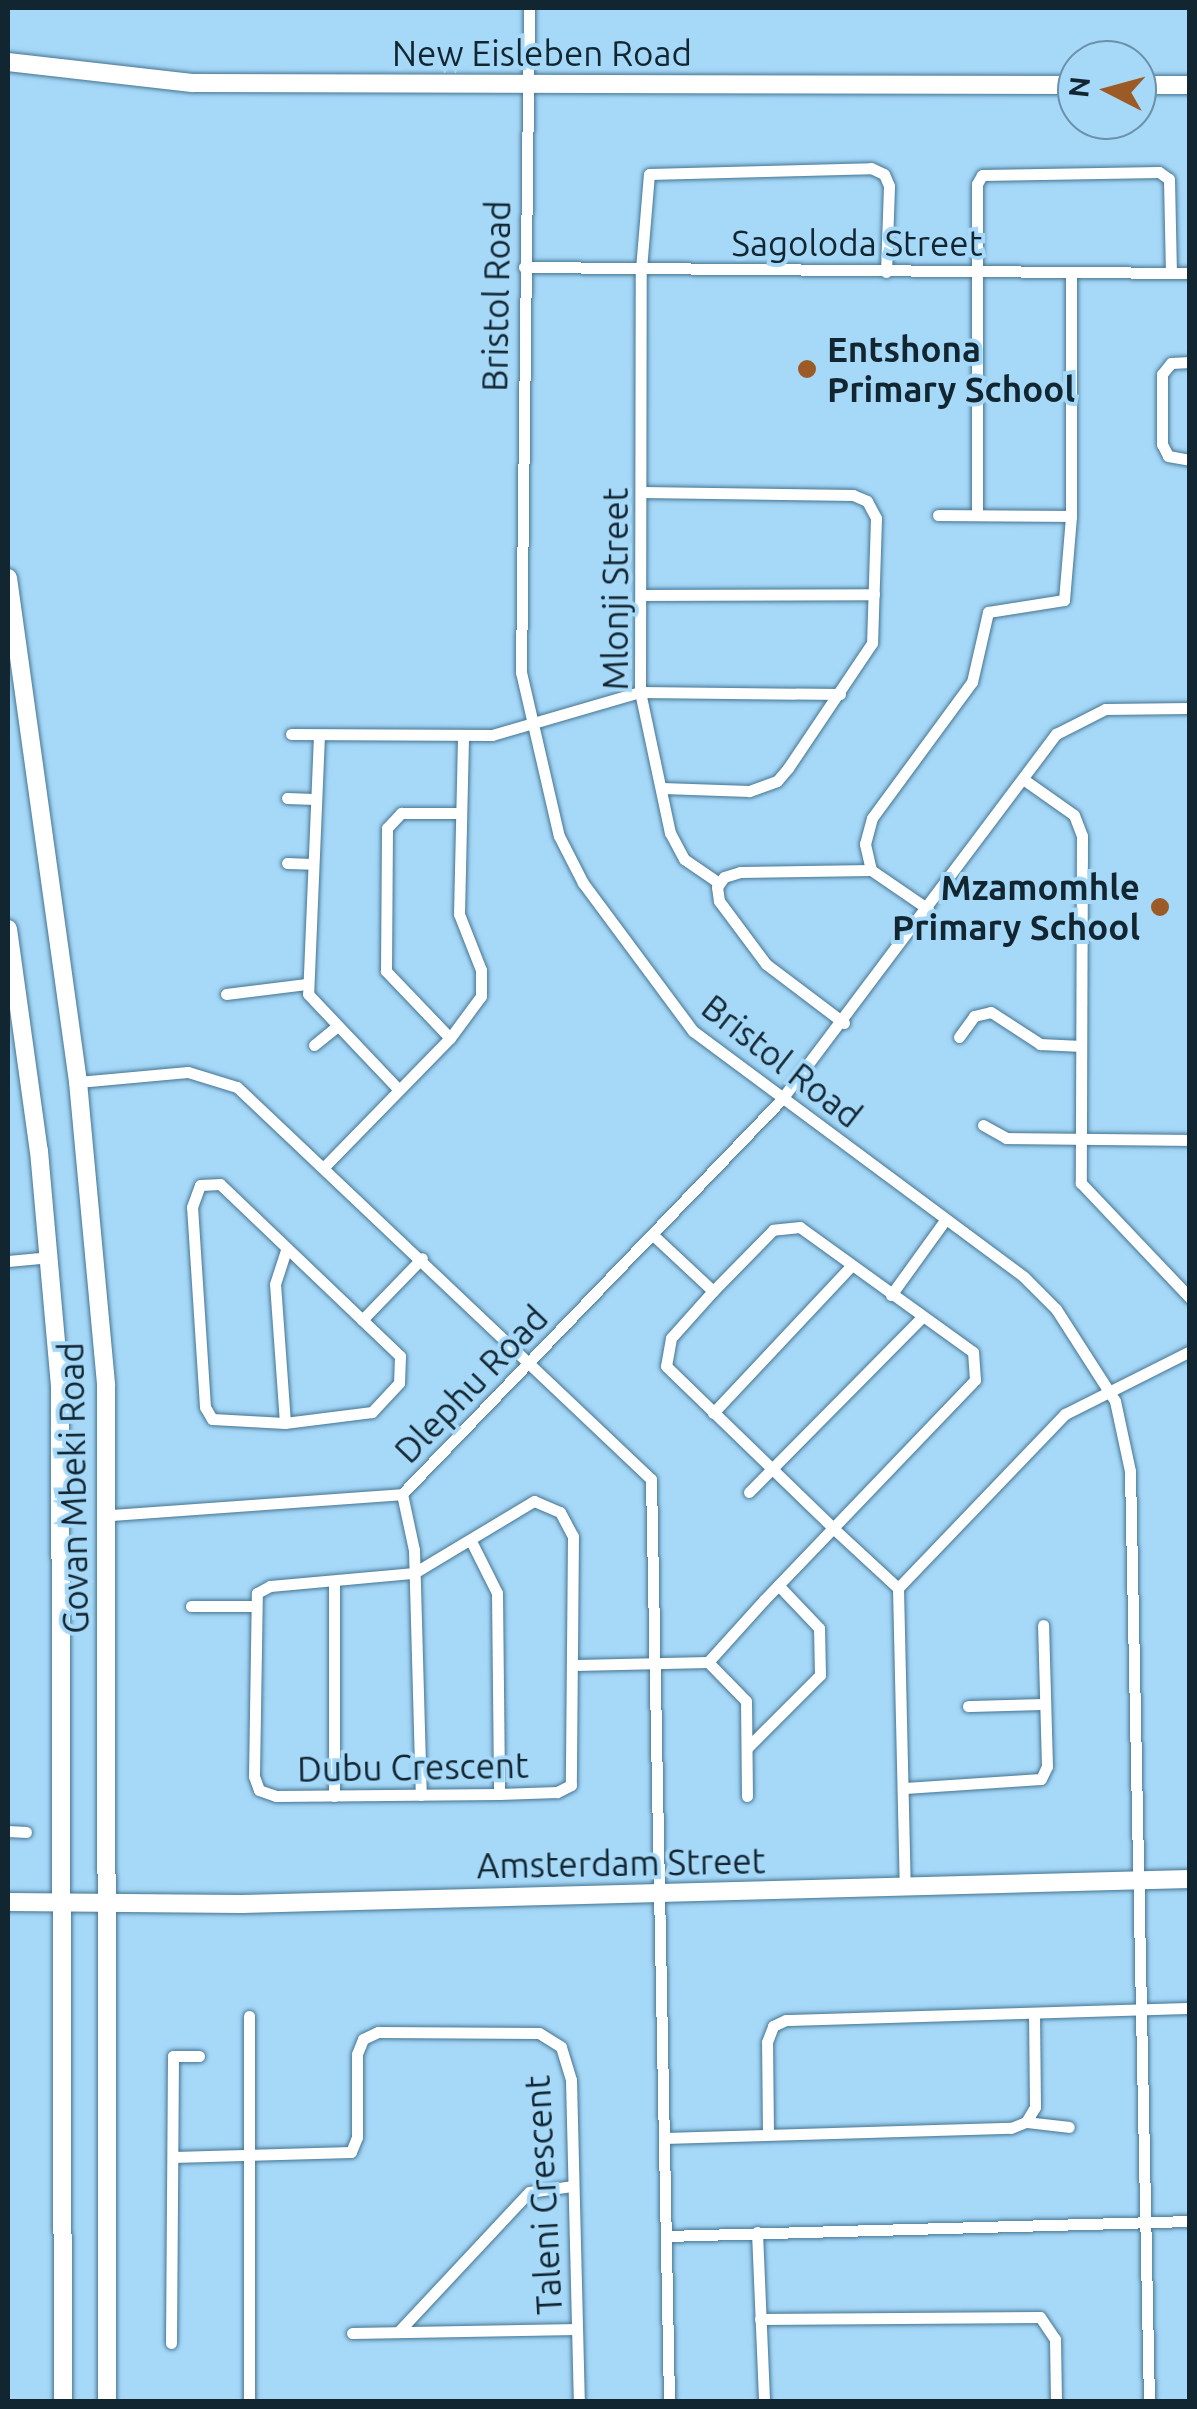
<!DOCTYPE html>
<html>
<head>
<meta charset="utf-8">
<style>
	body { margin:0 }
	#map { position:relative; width:1197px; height:2409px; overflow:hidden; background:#a6d8f8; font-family:Ubuntu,sans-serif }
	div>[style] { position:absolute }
	.roads { filter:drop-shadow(0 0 2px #457592) drop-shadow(0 0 2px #457592) }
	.street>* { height:11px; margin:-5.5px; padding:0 5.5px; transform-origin:5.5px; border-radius:5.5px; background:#fff }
	.secondary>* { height:18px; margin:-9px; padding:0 9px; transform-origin:9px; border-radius:9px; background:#fff }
	.dots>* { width:28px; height:28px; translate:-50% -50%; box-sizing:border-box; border:5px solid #a6d8f8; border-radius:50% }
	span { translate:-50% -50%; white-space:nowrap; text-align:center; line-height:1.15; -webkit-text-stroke:8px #a6d8f8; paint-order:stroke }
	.street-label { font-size:35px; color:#122632 }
	.poi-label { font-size:35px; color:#122632; font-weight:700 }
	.left { translate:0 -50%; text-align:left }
	.right { translate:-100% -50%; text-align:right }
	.frame { position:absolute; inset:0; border:10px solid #122632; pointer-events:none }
	.north { position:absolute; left:1057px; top:40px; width:100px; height:100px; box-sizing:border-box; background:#a6d8f8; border:2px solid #6b91a9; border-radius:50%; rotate:276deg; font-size:28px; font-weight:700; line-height:40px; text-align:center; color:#122632 }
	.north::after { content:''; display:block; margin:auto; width:35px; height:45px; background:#9c5b26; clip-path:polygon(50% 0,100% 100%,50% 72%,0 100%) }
</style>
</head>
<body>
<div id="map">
	<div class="roads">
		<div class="street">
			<i style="left:529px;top:8px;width:664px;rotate:90.69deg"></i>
			<i style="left:521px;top:672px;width:168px;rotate:77deg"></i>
			<i style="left:559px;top:836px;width:53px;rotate:62.9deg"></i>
			<i style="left:583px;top:883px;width:184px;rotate:53.4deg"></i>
			<i style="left:693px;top:1031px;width:412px;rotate:36.6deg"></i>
			<i style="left:1024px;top:1277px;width:45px;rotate:45deg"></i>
			<i style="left:1056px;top:1309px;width:109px;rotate:57.3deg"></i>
			<i style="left:1115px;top:1401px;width:72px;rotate:77.9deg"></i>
			<i style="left:1130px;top:1471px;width:931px;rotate:88.83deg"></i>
			<i style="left:524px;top:267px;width:666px;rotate:0.52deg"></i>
			<i style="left:1190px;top:362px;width:19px;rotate:177deg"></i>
			<i style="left:1171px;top:363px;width:14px;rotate:129deg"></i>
			<i style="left:1162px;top:374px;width:70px;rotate:90deg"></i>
			<i style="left:1162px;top:444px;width:13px;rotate:63deg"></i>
			<i style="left:1168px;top:456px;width:22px;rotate:10deg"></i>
			<i style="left:642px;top:492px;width:211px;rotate:0.8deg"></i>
			<i style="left:853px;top:495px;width:15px;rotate:23deg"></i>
			<i style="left:867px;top:501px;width:19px;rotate:62deg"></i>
			<i style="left:876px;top:518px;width:125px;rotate:91.8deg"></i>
			<i style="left:872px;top:643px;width:151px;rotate:123.9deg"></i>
			<i style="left:788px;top:768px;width:17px;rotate:130deg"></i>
			<i style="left:777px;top:781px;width:30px;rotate:160deg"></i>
			<i style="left:749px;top:791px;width:87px;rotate:-178deg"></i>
			<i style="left:977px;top:513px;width:329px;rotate:-90deg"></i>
			<i style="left:977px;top:184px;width:10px;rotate:-61deg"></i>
			<i style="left:982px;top:175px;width:177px;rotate:-1deg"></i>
			<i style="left:1159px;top:172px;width:12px;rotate:35deg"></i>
			<i style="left:1169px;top:179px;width:94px;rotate:88.8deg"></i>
			<i style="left:938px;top:515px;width:133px;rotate:0.4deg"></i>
			<i style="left:641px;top:595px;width:233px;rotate:-0.2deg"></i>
			<i style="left:291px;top:734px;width:201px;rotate:0.3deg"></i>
			<i style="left:492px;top:735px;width:154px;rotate:-16.2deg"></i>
			<i style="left:640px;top:692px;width:200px;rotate:0.6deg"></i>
			<i style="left:319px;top:735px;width:259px;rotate:92.4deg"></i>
			<i style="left:308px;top:994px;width:132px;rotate:46.5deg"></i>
			<i style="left:1023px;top:779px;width:62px;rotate:35.2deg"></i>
			<i style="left:1074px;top:815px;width:22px;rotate:69deg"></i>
			<i style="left:1082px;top:836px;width:347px;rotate:90.2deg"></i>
			<i style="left:1081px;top:1183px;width:158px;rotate:46.5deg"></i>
			<i style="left:287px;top:798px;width:27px;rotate:2deg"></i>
			<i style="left:287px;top:863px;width:25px;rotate:2deg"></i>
			<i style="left:719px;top:883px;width:42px;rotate:-145.6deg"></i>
			<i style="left:684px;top:859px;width:30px;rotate:-118deg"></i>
			<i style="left:670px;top:833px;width:144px;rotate:-102deg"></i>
			<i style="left:640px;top:692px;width:423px;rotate:-89.9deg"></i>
			<i style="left:641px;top:269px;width:95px;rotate:-85.2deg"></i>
			<i style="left:649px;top:174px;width:222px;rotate:-1.5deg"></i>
			<i style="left:871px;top:168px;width:14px;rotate:25deg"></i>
			<i style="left:884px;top:174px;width:13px;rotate:67deg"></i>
			<i style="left:889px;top:186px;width:86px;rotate:92deg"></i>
			<i style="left:928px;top:909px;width:69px;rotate:-145.6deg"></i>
			<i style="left:871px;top:870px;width:27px;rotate:-103deg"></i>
			<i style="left:865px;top:844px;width:27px;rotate:-75deg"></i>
			<i style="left:872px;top:818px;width:169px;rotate:-53.7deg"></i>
			<i style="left:972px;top:682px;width:72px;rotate:-77.1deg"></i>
			<i style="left:988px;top:612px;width:77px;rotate:-9deg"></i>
			<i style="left:1064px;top:600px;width:84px;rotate:-85.2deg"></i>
			<i style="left:1071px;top:516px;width:243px;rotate:-90deg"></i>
			<i style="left:226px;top:994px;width:81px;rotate:-7.1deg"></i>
			<i style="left:844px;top:1023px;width:98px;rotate:-142.9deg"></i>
			<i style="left:766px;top:964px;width:79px;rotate:-126.7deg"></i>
			<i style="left:719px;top:901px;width:14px;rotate:-98deg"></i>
			<i style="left:717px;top:887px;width:12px;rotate:-55deg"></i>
			<i style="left:724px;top:877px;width:17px;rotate:-17deg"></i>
			<i style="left:740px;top:872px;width:131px;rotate:-0.9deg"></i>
			<i style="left:959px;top:1037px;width:26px;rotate:-54deg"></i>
			<i style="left:974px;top:1016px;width:17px;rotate:-13deg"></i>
			<i style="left:991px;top:1012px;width:59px;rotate:33.1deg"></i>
			<i style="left:1040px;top:1044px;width:41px;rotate:2.8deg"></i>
			<i style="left:450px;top:1038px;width:93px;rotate:-133.7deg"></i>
			<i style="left:386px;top:971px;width:143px;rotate:-89.6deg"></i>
			<i style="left:387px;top:828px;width:21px;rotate:-47deg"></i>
			<i style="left:401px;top:813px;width:60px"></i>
			<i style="left:314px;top:1045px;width:26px;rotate:-39deg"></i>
			<i style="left:78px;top:1082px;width:110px;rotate:-5.2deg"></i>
			<i style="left:188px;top:1072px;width:51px;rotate:17deg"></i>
			<i style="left:237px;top:1087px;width:570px;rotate:43.44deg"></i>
			<i style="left:651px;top:1479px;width:923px;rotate:88.88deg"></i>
			<i style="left:983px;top:1125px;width:26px;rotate:29deg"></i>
			<i style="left:1006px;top:1138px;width:184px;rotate:0.6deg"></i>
			<i style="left:325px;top:1166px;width:179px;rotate:-45.7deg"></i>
			<i style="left:450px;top:1038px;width:52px;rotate:-53.6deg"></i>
			<i style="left:481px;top:996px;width:26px;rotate:-90deg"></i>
			<i style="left:481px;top:970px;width:60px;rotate:-111.4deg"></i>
			<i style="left:459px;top:914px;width:177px;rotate:-88.7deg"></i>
			<i style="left:220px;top:1184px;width:249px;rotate:43.7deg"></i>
			<i style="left:400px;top:1356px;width:27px;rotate:92deg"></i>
			<i style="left:399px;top:1383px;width:40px;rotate:133deg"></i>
			<i style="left:372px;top:1412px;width:88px;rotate:172.8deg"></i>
			<i style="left:285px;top:1423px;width:73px;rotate:-176.9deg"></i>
			<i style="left:212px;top:1419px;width:14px;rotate:-120deg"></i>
			<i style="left:205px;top:1407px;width:200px;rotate:-93.7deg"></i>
			<i style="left:192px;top:1207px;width:23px;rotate:-70deg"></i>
			<i style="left:200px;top:1185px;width:20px;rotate:-3deg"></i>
			<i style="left:653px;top:1235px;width:82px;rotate:43deg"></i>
			<i style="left:8px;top:1261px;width:43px;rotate:-5.3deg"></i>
			<i style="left:891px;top:1295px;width:92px;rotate:-54.2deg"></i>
			<i style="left:362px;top:1320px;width:86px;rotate:-45.9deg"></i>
			<i style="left:713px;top:1413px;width:202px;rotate:-46.8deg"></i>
			<i style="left:285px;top:1423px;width:139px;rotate:-94.1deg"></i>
			<i style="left:275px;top:1284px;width:38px;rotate:-72deg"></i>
			<i style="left:749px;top:1492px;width:246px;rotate:-45.3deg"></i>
			<i style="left:402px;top:1494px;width:57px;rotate:77.9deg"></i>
			<i style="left:414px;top:1550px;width:245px;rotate:88.4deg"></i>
			<i style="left:534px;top:1501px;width:28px;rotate:23deg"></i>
			<i style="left:560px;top:1512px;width:27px;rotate:62deg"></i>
			<i style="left:573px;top:1536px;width:249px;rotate:90.5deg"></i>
			<i style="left:571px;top:1785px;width:16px;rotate:153deg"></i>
			<i style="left:557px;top:1792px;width:58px;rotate:178deg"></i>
			<i style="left:499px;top:1794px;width:223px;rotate:179.5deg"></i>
			<i style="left:276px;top:1796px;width:18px;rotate:-161deg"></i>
			<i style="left:259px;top:1790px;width:15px;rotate:-110deg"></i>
			<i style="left:254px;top:1776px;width:183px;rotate:-89.1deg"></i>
			<i style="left:257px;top:1593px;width:15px;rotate:-28deg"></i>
			<i style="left:270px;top:1586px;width:145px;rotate:-5.2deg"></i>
			<i style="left:414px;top:1573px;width:140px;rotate:-31deg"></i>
			<i style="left:110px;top:1515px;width:293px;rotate:-4.1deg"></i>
			<i style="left:402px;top:1494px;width:547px;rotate:-46.11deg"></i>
			<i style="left:781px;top:1100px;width:458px;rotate:-53.1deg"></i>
			<i style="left:1056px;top:734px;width:55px;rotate:-27deg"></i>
			<i style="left:1105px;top:709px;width:85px;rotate:-0.7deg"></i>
			<i style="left:472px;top:1543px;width:56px;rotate:63.4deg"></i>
			<i style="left:497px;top:1593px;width:201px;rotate:89.4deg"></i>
			<i style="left:334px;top:1582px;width:214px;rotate:90deg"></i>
			<i style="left:898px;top:1588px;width:241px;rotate:-46.2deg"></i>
			<i style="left:1065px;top:1414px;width:140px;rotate:-26.7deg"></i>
			<i style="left:191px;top:1606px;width:61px"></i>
			<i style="left:708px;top:1662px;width:54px;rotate:45.7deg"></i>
			<i style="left:746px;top:1701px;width:95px;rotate:89.4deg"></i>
			<i style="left:576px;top:1665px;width:132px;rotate:-1.3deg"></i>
			<i style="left:708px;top:1662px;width:84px;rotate:-47.9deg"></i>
			<i style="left:764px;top:1600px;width:100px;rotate:-46.2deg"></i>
			<i style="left:833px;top:1528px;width:205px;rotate:-46.2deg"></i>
			<i style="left:975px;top:1380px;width:28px;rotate:-94deg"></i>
			<i style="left:973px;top:1352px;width:213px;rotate:-144.2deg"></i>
			<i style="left:800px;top:1227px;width:27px;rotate:174deg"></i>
			<i style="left:773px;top:1230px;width:86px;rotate:134.5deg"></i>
			<i style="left:713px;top:1291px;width:63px;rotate:131.8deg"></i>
			<i style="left:671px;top:1338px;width:28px;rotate:100deg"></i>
			<i style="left:666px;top:1366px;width:233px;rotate:44.1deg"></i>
			<i style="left:833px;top:1528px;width:88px;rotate:42.7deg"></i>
			<i style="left:898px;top:1588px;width:299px;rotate:88.7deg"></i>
			<i style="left:968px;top:1706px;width:77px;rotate:-1.5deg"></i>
			<i style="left:747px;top:1748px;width:103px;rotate:-45deg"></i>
			<i style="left:820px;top:1675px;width:47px;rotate:-91.2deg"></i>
			<i style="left:819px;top:1628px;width:59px;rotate:-133.6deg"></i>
			<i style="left:905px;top:1788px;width:136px;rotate:-3.8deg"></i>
			<i style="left:1041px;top:1779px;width:14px;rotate:-65deg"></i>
			<i style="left:1047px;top:1766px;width:141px;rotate:-91.6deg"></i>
			<i style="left:8px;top:1831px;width:18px;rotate:3deg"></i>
			<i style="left:1026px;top:2122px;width:43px;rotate:6.6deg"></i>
			<i style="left:768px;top:2134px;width:92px;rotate:-90.6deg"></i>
			<i style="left:767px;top:2042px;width:17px;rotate:-69deg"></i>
			<i style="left:773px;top:2026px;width:14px;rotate:-25deg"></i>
			<i style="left:786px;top:2020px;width:404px;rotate:-1.7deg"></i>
			<i style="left:664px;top:2138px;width:347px;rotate:-1.7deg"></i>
			<i style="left:1011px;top:2128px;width:16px;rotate:-22deg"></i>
			<i style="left:1026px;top:2122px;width:17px;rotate:-59deg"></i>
			<i style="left:1035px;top:2107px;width:91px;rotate:-90.6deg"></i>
			<i style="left:173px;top:2157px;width:178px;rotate:-1.6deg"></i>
			<i style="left:351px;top:2152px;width:16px;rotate:-68deg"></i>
			<i style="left:357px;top:2137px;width:83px;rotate:-90deg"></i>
			<i style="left:357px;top:2054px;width:16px;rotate:-68deg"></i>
			<i style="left:363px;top:2039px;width:17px;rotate:-25deg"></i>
			<i style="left:378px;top:2032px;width:161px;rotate:0.4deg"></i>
			<i style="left:539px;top:2033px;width:26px;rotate:32deg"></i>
			<i style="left:561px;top:2047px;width:34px;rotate:73deg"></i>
			<i style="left:571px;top:2080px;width:322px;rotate:88.6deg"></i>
			<i style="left:757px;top:2232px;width:170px;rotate:87.6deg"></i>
			<i style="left:666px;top:2236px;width:524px;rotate:-1.64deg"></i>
			<i style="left:760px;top:2319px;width:280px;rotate:-0.4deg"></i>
			<i style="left:1040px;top:2317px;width:27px;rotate:56deg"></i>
			<i style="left:1055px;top:2339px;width:63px;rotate:89.1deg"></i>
			<i style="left:399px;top:2331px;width:190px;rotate:-46.9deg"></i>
			<i style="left:529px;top:2192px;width:43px;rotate:-7.9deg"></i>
			<i style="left:352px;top:2333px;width:225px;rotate:-1deg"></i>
			<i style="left:171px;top:2343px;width:287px;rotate:-89.6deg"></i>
			<i style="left:173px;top:2056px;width:26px"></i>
			<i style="left:249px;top:2402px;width:386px;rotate:-90deg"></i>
		</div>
		<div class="secondary">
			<i style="left:8px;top:62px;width:185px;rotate:6.5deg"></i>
			<i style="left:192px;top:83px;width:885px;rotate:0.13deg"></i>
			<i style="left:1137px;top:85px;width:53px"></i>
			<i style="left:8px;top:578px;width:509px;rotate:82.09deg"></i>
			<i style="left:78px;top:1082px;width:305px;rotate:84.7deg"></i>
			<i style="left:106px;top:1386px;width:1016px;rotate:89.94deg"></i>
			<i style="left:8px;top:929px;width:224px;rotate:82.1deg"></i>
			<i style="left:39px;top:1151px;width:238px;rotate:84.9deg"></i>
			<i style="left:60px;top:1388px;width:1014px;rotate:89.83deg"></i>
			<i style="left:8px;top:1902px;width:234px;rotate:0.5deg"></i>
			<i style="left:242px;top:1904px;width:948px;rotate:-1.51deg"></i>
		</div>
	</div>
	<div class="dots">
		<i style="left:807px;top:369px;background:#9c5b26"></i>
		<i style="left:1160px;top:907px;background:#9c5b26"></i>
	</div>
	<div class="street-label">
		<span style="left:542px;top:53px">New Eisleben Road</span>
		<span style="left:857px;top:243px">Sagoloda Street</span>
		<span style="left:496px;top:296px;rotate:-89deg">Bristol Road</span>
		<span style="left:615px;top:589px;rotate:-90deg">Mlonji Street</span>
		<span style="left:782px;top:1061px;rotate:38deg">Bristol Road</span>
		<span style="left:471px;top:1384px;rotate:-46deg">Dlephu Road</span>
		<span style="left:73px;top:1488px;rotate:-91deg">Govan Mbeki Road</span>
		<span style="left:413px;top:1767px;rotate:-1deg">Dubu Crescent</span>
		<span style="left:621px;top:1863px;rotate:-1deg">Amsterdam Street</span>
		<span style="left:543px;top:2195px;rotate:-93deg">Taleni Crescent</span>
	</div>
	<div class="poi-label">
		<span class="left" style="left:827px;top:369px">Entshona<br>Primary School</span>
		<span class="right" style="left:1140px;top:907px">Mzamomhle<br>Primary School</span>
	</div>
	<div class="frame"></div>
	<div class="north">N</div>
</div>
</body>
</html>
